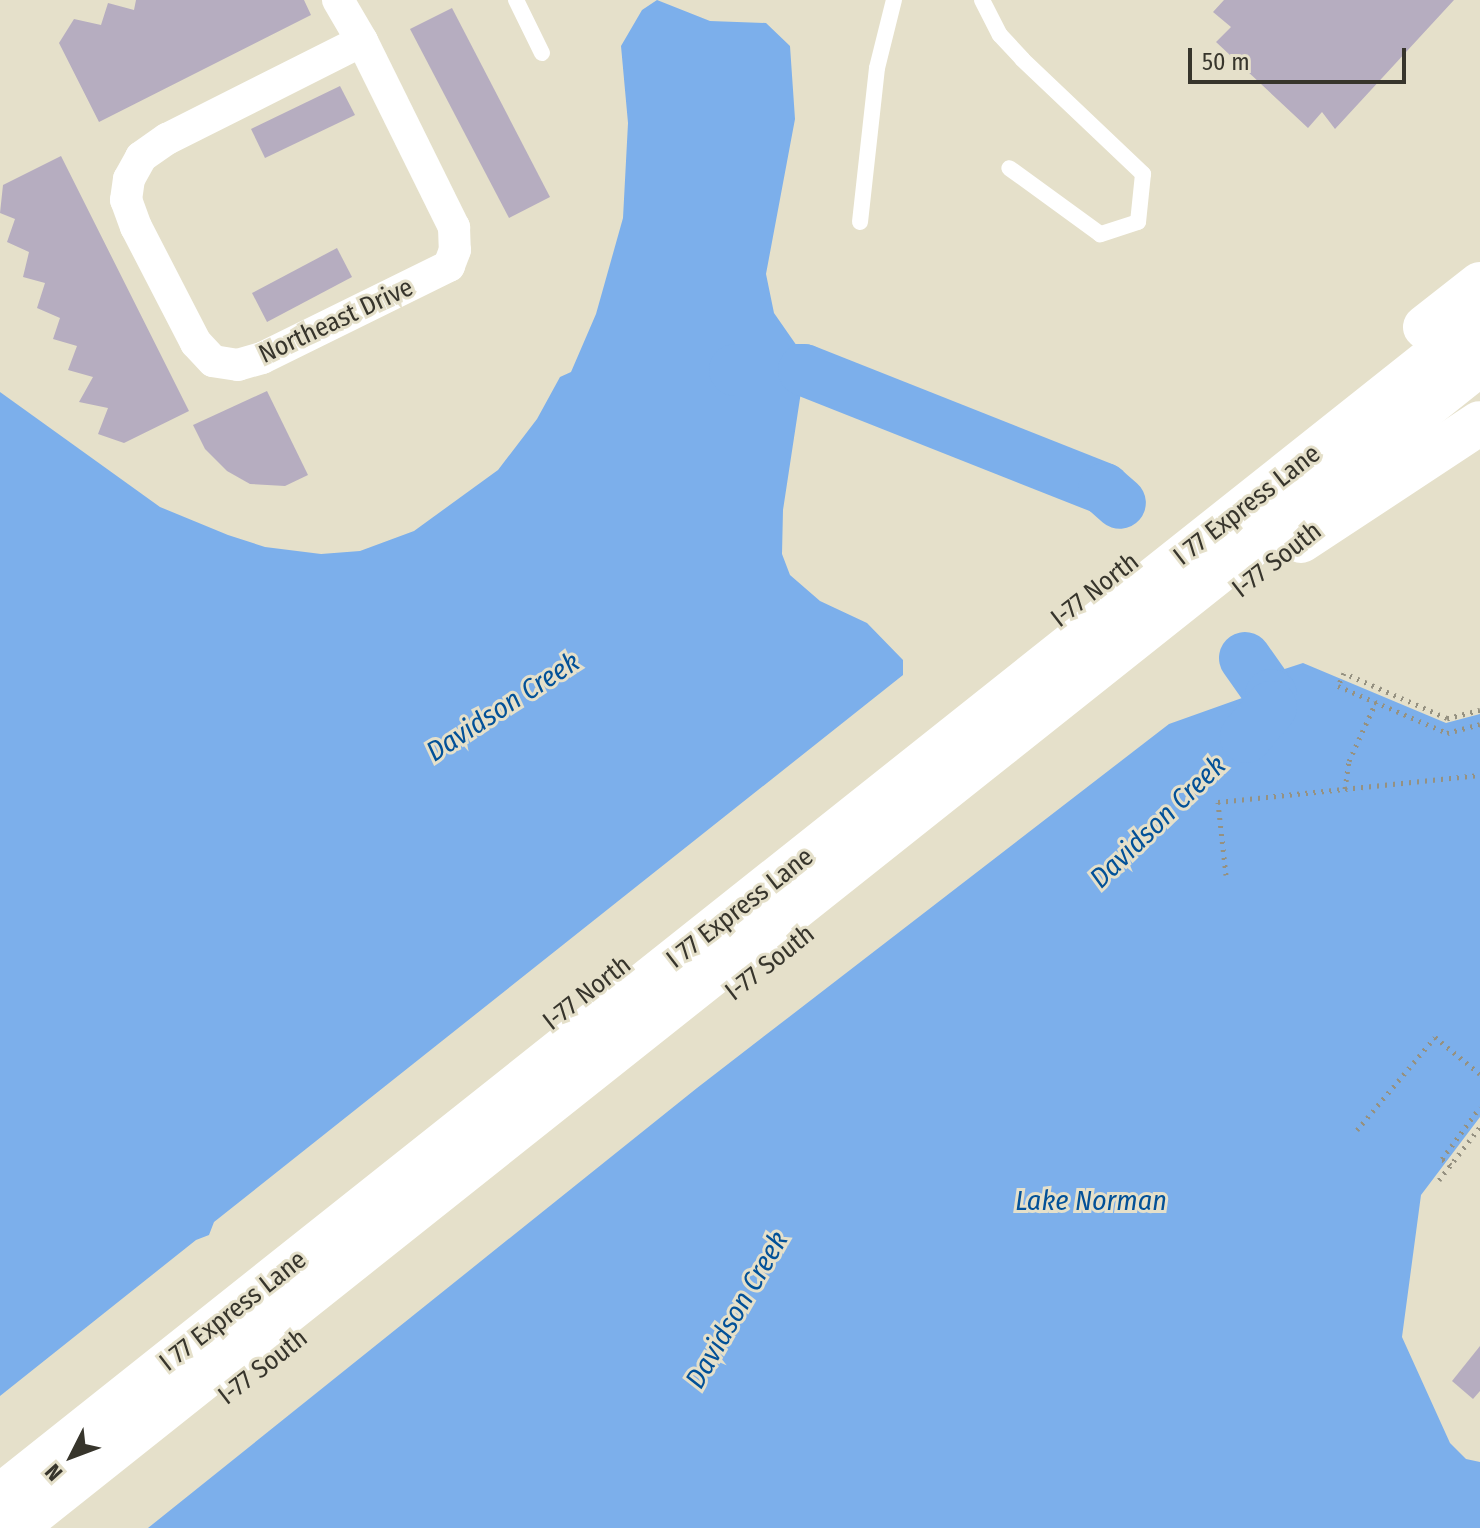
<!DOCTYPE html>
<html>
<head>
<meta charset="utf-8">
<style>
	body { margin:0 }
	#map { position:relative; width:1480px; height:1528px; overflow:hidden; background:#e5e0ca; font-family:"Fira Sans Condensed",sans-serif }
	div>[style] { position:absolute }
	.water>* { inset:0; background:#7cafeb }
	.river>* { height:52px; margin:-26px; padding:0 26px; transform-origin:26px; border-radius:26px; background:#7cafeb }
	.building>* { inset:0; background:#b6adc0 }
	.path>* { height:5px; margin-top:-2.5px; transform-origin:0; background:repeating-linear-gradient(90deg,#959181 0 2px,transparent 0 8px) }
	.service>* { height:16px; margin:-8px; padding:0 8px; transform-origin:8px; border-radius:8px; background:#fff }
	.minor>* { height:32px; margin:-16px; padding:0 16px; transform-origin:16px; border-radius:16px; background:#fff }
	.motorway>* { height:44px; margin:-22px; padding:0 22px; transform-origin:22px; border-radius:22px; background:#fff }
	span { translate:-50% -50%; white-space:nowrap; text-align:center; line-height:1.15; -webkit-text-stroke:6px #e5e0ca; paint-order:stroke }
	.street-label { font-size:26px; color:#37352c }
	.water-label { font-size:28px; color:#025198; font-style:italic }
	.north { position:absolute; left:32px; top:1416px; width:80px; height:80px; -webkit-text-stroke:6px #e5e0ca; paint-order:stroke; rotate:228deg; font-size:22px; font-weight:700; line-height:32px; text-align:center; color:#37352c }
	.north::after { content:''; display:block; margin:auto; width:28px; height:36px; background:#37352c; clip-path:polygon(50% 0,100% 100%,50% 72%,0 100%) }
	.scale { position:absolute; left:1188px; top:48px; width:218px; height:36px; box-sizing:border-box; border:4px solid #37352c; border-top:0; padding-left:10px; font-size:24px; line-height:28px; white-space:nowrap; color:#37352c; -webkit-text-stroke:6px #e5e0ca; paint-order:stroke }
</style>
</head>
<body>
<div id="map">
	<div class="water">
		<i style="clip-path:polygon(657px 0,710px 21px,766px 23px,790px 46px,795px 119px,766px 274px,774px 313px,806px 359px,783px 510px,782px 554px,790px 575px,820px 601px,867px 623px,903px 660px,903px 675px,214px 1222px,209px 1235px,196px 1240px,0 1396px,0 392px,160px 507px,228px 535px,265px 547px,321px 554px,360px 551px,414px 531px,498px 470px,537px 419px,560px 377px,571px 372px,596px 314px,623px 218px,628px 123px,621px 46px,642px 10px)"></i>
		<i style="clip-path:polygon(1303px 663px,1446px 723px,1480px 714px,1480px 1117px,1421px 1195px,1402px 1337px,1450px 1443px,1466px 1459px,1480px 1462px,1480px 1528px,148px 1528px,697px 1088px,1169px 724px,1242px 698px,1260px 677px)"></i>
	</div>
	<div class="river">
		<i style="left:735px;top:370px;width:69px"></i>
		<i style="left:804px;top:370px;width:323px;rotate:21.6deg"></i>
		<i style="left:1104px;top:489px;width:21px;rotate:41deg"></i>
		<i style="left:1245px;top:658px;width:45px;rotate:54.9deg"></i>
		<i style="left:1271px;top:695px;width:12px;rotate:90deg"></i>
		<i style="left:1271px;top:707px;width:39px;rotate:130deg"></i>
	</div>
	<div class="building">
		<i style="clip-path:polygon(136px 0,304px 0,311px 15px,99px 122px,59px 43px,74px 19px,101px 25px,108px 3px,134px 10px)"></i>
		<i style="clip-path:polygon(1224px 0,1454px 0,1335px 129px,1322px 112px,1308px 128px,1216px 42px,1231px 27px,1213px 12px)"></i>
		<i style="clip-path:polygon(452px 8px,550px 197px,509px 218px,410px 29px)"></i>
		<i style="clip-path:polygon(340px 86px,355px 115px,265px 158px,251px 129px)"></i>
		<i style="clip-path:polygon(61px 156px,189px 411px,124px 443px,98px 434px,108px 408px,79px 402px,93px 377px,68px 370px,77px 346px,53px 339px,60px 318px,37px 308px,45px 283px,23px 277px,29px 252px,7px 242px,15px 219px,0 213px,3px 185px)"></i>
		<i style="clip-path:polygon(337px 248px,352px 277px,267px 322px,252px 293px)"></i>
		<i style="clip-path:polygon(267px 391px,308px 475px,285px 486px,250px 484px,227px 471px,205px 449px,193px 425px)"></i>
		<i style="clip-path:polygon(1480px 1346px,1480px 1391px,1473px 1399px,1452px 1381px)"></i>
	</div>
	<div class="path">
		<i style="left:1480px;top:710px;width:34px;rotate:166deg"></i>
		<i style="left:1447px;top:718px;width:112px;rotate:-156.4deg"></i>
		<i style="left:1344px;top:673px;width:14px;rotate:115deg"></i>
		<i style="left:1338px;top:686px;width:119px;rotate:23.3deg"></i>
		<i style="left:1447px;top:733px;width:34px;rotate:-15deg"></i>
		<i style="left:1345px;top:789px;width:28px;rotate:-82deg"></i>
		<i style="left:1349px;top:761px;width:65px;rotate:-65.4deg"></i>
		<i style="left:1226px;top:875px;width:73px;rotate:-96.3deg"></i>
		<i style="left:1218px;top:802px;width:263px;rotate:-5.9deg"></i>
		<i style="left:1357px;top:1130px;width:121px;rotate:-50deg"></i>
		<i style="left:1435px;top:1037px;width:58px;rotate:39.4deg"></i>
		<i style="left:1451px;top:1165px;width:11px;rotate:-146deg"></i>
		<i style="left:1442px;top:1159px;width:64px;rotate:-53.8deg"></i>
		<i style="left:1439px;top:1180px;width:67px;rotate:-52.3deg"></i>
	</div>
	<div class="service">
		<i style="left:516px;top:0;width:59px;rotate:63.9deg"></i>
		<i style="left:982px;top:0;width:39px;rotate:63deg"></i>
		<i style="left:1000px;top:35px;width:33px;rotate:47deg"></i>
		<i style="left:1022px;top:59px;width:167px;rotate:43.5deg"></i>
		<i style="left:1143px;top:174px;width:48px;rotate:95.9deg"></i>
		<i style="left:1138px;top:222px;width:40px;rotate:162deg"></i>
		<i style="left:1100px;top:234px;width:112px;rotate:-144deg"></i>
		<i style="left:860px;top:222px;width:155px;rotate:-83.7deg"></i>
		<i style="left:877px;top:68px;width:70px;rotate:-76deg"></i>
	</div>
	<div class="minor">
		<i style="left:338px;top:0;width:48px;rotate:59.7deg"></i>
		<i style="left:362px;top:41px;width:208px;rotate:63.7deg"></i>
		<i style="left:454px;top:227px;width:23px;rotate:88deg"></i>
		<i style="left:455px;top:250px;width:17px;rotate:111deg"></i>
		<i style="left:449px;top:266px;width:208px;rotate:153.8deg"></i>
		<i style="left:262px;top:358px;width:25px;rotate:164deg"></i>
		<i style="left:238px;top:365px;width:25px;rotate:-171deg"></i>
		<i style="left:213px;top:361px;width:25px;rotate:-133deg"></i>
		<i style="left:196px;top:343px;width:131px;rotate:-117.3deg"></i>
		<i style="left:136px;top:227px;width:29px;rotate:-110deg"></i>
		<i style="left:126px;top:200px;width:21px;rotate:-82deg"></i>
		<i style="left:129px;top:179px;width:25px;rotate:-61deg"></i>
		<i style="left:141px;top:157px;width:32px;rotate:-35deg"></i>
		<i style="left:167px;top:139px;width:218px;rotate:-26.7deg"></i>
	</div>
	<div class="motorway">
		<i style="left:1425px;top:327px;width:70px;rotate:-38deg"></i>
		<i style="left:1301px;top:541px;width:214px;rotate:-33.4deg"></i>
		<i style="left:0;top:1496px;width:1890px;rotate:-38.47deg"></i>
		<i style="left:15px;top:1528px;width:1871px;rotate:-38.47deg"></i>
	</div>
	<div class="street-label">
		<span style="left:336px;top:321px;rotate:-25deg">Northeast Drive</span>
		<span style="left:1247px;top:505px;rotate:-38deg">I 77 Express Lane</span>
		<span style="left:1277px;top:560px;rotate:-38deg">I-77 South</span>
		<span style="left:1095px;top:590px;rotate:-38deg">I-77 North</span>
		<span style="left:740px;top:908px;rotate:-38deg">I 77 Express Lane</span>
		<span style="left:770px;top:963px;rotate:-38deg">I-77 South</span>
		<span style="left:587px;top:993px;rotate:-38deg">I-77 North</span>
		<span style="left:233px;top:1311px;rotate:-38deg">I 77 Express Lane</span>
		<span style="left:263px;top:1367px;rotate:-38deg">I-77 South</span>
	</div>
	<div class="water-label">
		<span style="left:503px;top:707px;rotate:-33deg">Davidson Creek</span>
		<span style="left:1158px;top:822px;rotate:-44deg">Davidson Creek</span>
		<span style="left:1091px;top:1201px">Lake Norman</span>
		<span style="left:737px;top:1310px;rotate:-60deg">Davidson Creek</span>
	</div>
	<div class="north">N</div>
	<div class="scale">50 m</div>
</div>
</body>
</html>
